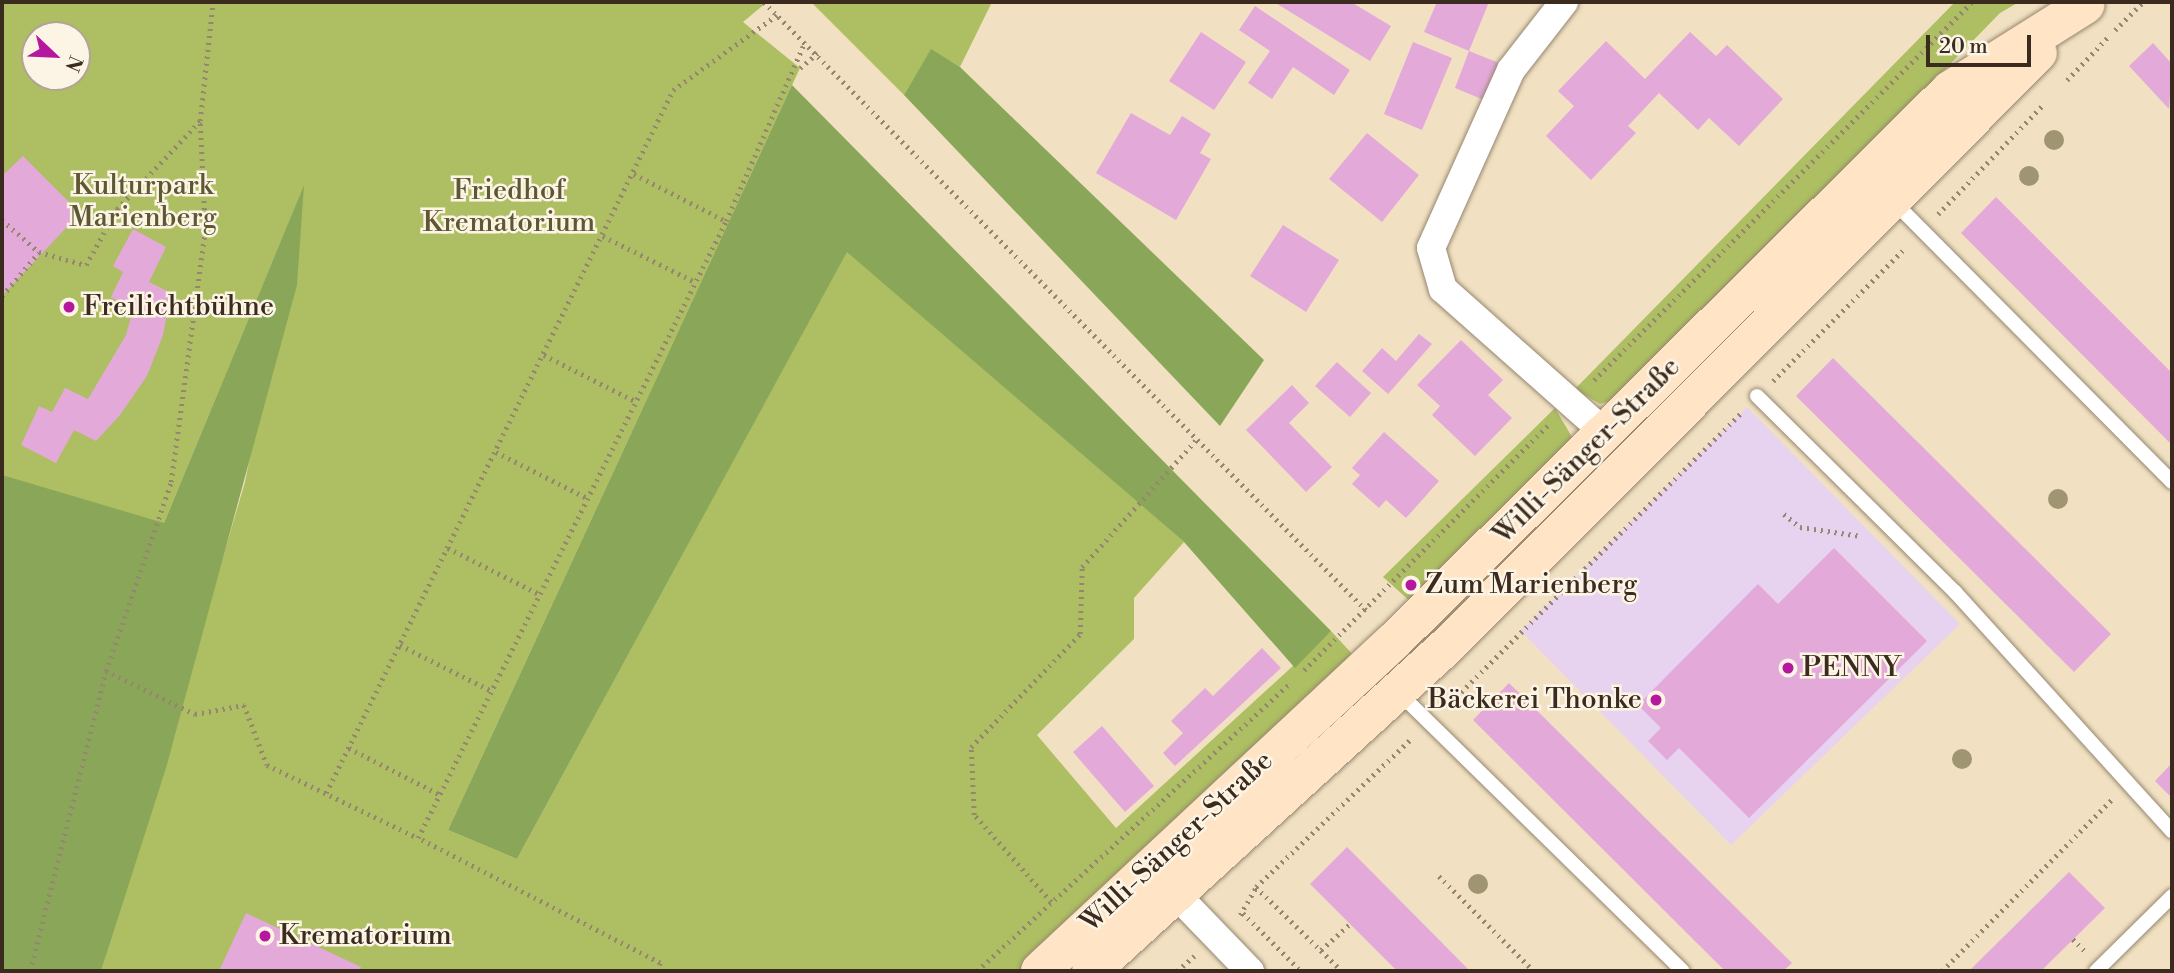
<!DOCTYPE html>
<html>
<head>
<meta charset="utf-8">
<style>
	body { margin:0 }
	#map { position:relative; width:2174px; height:973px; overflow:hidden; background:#f1e1c2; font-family:"Libre Bodoni",serif }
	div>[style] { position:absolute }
	.built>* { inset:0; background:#e7d2ef }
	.green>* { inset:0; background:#adbf62 }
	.forest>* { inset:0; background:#8aa658 }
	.building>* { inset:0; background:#e3a9d9 }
	.path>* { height:4.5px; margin-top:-2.25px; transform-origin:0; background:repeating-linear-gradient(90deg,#968670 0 2px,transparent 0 7px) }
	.roads { filter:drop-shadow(0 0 2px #968670) drop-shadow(0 0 2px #968670) }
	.lane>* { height:14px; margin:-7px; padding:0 7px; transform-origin:7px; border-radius:7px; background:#fff }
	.street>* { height:28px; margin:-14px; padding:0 14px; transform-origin:14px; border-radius:14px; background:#fff }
	.secondary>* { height:38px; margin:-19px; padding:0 19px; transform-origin:19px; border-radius:19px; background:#ffe4c6 }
	.trees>* { width:20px; height:20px; margin:-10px; border-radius:50%; background:#a09573 }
	.dots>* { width:19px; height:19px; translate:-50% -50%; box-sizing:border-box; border:4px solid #fcf5e5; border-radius:50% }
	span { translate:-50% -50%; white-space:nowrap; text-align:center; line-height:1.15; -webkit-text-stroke:5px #fcf5e5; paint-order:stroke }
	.park-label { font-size:28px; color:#5d5732 }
	.poi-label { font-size:28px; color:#3b2a1e }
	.left { translate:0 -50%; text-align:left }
	.right { translate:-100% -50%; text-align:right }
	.street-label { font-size:28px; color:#3b2a1e }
	.frame { position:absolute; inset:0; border:4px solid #3b2a1e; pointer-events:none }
	.north { position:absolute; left:21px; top:21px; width:70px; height:70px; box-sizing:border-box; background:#fcf5e5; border:2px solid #afa495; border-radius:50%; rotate:113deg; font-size:19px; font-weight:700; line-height:28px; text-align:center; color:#3b2a1e }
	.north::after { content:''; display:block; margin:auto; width:24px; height:32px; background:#b5179e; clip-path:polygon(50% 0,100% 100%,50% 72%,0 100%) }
	.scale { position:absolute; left:1926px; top:35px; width:105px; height:32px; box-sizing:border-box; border:4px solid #3b2a1e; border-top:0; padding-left:9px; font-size:21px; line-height:24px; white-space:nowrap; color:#3b2a1e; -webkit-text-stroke:5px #fcf5e5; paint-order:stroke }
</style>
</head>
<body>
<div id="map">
	<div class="built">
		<i style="clip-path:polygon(1747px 407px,1960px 624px,1731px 845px,1521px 631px)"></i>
	</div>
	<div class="green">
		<i style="clip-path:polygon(evenodd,2px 2px,767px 2px,743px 22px,800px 68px,448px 830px,517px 859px,847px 251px,1184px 542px,1134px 598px,1134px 639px,1037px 735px,1116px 828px,1331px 631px,1356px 658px,1023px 971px,101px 971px,245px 482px,303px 188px,164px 523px,2px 553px,2px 2px,35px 35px,77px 35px,77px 77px,35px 77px,35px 35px)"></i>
		<i style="clip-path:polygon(811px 2px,992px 2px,960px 67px,931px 50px,904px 95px)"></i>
		<i style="clip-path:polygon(1955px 2px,2019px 2px,2000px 13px,1626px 396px,1600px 404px,1575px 389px)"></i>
		<i style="clip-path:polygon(1555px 408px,1572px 437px,1564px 453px,1412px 603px,1383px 577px)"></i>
	</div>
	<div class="forest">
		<i style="clip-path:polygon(931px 49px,960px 67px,1264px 360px,1220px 426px,904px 95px)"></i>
		<i style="clip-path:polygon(792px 85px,1331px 631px,1295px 668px,1184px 542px,847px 252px,517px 859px,448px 830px)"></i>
		<i style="clip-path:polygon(304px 185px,297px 285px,166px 768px,101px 971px,2px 971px,2px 475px,164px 523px)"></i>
	</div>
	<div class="building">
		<i style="clip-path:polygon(1274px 2px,1351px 2px,1391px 26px,1370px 61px)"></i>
		<i style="clip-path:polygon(1437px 2px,1489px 2px,1469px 51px,1424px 32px)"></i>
		<i style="clip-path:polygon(1255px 6px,1350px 70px,1334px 95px,1293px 67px,1272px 99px,1248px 83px,1270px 51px,1239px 30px)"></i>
		<i style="clip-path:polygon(1201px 32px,1246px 62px,1214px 110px,1169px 81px)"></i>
		<i style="clip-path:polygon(1690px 32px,1716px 56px,1727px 45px,1783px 99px,1739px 146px,1709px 118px,1698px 130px,1659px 93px,1628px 126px,1636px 133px,1591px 180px,1546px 136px,1574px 106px,1558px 91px,1606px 41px,1645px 79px)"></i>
		<i style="clip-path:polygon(1413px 42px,1452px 58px,1422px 130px,1384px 114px)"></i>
		<i style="clip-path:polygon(2153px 43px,2172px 64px,2169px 109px,2129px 66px)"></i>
		<i style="clip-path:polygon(1469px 51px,1499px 63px,1484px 100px,1455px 88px)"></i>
		<i style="clip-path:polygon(1131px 113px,1170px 135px,1182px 116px,1211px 134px,1200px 153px,1211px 159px,1176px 220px,1096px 173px)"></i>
		<i style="clip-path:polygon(1367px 133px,1419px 175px,1382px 222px,1329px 179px)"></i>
		<i style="clip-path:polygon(23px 156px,80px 213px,2px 296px,2px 176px)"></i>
		<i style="clip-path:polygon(1996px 197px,2172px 373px,2172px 445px,1961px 233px)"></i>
		<i style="clip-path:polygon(1283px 225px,1339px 260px,1306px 312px,1250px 276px)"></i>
		<i style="clip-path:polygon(133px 229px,166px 247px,149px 282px,171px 293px,163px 335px,147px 376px,120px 415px,96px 441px,74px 430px,56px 463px,21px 445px,39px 406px,52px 412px,65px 388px,88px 399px,126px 335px,133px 310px,111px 297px,123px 272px,113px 266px)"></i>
		<i style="clip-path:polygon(1419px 334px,1432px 344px,1388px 394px,1362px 371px,1382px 348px,1396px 361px)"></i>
		<i style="clip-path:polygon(1461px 340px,1503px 380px,1488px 395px,1512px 418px,1475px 456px,1432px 415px,1440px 406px,1417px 385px)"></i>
		<i style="clip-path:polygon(1833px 358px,2111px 634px,2074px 672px,1796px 396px)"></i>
		<i style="clip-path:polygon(1337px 362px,1371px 393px,1350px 417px,1315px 386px)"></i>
		<i style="clip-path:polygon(1292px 385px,1309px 403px,1289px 423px,1332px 467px,1306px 492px,1246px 430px)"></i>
		<i style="clip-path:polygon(1384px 432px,1439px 481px,1406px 518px,1386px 500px,1379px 508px,1352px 484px,1360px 475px,1352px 468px)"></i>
		<i style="clip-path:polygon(1834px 548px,1927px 641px,1749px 818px,1679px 748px,1667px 760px,1648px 741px,1661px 728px,1638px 705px,1758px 584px,1778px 604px)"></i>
		<i style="clip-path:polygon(1262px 648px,1281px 668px,1175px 766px,1163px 753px,1183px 733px,1171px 721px,1205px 688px,1213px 696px)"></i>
		<i style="clip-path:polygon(1509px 683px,1792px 963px,1783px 971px,1725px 971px,1473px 720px)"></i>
		<i style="clip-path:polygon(1102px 726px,1154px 786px,1125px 812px,1073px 752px)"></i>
		<i style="clip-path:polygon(2172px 763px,2172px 798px,2155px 781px)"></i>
		<i style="clip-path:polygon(1347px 847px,1470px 971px,1397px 971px,1310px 884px)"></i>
		<i style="clip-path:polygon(2069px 872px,2105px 908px,2041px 971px,1969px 971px)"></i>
		<i style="clip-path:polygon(246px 913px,361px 967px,359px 971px,219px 971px)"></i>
	</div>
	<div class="path">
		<i style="left:764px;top:2px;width:856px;rotate:45.28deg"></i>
		<i style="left:2115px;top:30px;width:40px;rotate:-45deg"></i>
		<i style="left:800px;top:68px;width:23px;rotate:-40deg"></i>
		<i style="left:2067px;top:80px;width:61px;rotate:-46.3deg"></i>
		<i style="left:634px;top:174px;width:103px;rotate:27.1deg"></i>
		<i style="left:1938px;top:214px;width:153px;rotate:-46.1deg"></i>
		<i style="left:2px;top:220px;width:49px;rotate:40.9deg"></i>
		<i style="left:603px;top:236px;width:103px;rotate:26.6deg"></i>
		<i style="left:2px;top:296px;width:57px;rotate:-49.9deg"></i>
		<i style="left:39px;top:252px;width:49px;rotate:15.5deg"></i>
		<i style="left:86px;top:265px;width:64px;rotate:-61deg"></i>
		<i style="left:117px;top:209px;width:121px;rotate:-46.7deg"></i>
		<i style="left:200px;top:121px;width:120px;rotate:-83.8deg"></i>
		<i style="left:544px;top:355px;width:102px;rotate:26.8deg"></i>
		<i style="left:1594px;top:380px;width:535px;rotate:-45deg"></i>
		<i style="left:1773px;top:381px;width:187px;rotate:-45.2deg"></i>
		<i style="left:496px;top:452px;width:102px;rotate:26.8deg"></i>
		<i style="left:1784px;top:514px;width:21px;rotate:39deg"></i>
		<i style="left:1800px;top:527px;width:62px;rotate:8.4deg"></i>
		<i style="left:448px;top:548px;width:102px;rotate:26.8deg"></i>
		<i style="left:400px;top:645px;width:101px;rotate:26.6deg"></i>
		<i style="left:1304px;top:670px;width:349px;rotate:-45.1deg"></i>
		<i style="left:106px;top:671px;width:99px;rotate:25.8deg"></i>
		<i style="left:195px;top:714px;width:50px;rotate:-10.4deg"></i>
		<i style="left:244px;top:705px;width:64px;rotate:69deg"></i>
		<i style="left:267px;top:765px;width:168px;rotate:25.8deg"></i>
		<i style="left:1446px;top:707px;width:415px;rotate:-44.9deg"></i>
		<i style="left:349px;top:748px;width:101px;rotate:27.1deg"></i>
		<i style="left:326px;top:793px;width:784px;rotate:-63.73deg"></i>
		<i style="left:673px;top:90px;width:128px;rotate:-35.8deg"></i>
		<i style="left:1439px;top:876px;width:134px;rotate:45deg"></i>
		<i style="left:1256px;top:887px;width:120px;rotate:44.3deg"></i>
		<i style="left:1051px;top:902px;width:116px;rotate:-131.5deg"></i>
		<i style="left:974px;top:815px;width:68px;rotate:-92.5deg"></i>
		<i style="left:971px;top:747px;width:157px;rotate:-46deg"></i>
		<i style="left:1080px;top:634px;width:67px;rotate:-88.3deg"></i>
		<i style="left:1082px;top:567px;width:172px;rotate:-48.1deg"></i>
		<i style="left:1243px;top:913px;width:82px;rotate:45deg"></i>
		<i style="left:1240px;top:915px;width:32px;rotate:-60deg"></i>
		<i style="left:1256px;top:887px;width:214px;rotate:-43.7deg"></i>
		<i style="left:2073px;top:939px;width:17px;rotate:45deg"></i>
		<i style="left:1321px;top:950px;width:39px;rotate:-42deg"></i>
		<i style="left:30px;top:971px;width:309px;rotate:-75.8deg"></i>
		<i style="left:106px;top:671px;width:200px;rotate:-71deg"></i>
		<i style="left:171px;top:482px;width:253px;rotate:-82.3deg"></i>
		<i style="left:205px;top:231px;width:110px;rotate:-92.6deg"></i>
		<i style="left:656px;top:971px;width:9px;rotate:-63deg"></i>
		<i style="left:660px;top:963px;width:272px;rotate:-152.7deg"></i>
		<i style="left:418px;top:838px;width:690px;rotate:-63.47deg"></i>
		<i style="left:726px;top:221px;width:196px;rotate:-66.2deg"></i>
		<i style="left:977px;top:971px;width:425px;rotate:-42.6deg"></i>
		<i style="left:1177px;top:971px;width:23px;rotate:-41deg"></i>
		<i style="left:1716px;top:971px;width:6px;rotate:-39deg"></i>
		<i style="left:1942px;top:971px;width:243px;rotate:-45.3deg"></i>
	</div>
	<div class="roads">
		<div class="lane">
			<i style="left:1893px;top:201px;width:396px;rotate:45.2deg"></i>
			<i style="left:1757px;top:396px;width:279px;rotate:44.7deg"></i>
			<i style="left:1955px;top:592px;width:323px;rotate:47.8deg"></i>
			<i style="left:1399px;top:693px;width:397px;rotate:44.4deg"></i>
			<i style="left:2096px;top:971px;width:107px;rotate:-44.6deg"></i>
		</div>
		<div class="street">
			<i style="left:1564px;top:2px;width:86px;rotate:127.9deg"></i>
			<i style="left:1511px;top:70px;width:195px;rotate:114.2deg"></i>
			<i style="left:1431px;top:248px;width:43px;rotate:73.7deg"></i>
			<i style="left:1443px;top:289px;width:217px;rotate:41.6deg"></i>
			<i style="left:1162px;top:880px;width:127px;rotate:46deg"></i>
		</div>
		<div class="secondary">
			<i style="left:1040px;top:971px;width:485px;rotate:-43deg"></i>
			<i style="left:1395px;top:640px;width:781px;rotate:-44.74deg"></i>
			<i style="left:1950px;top:90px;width:160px;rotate:-32.2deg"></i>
			<i style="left:1091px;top:971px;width:482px;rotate:-42.4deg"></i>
			<i style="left:1447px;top:646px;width:837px;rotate:-45.1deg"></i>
		</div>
	</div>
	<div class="trees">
		<i style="left:2054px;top:140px"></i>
		<i style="left:2029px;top:176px"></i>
		<i style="left:2058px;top:499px"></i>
		<i style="left:1962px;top:759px"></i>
		<i style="left:1478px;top:884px"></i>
	</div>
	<div class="dots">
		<i style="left:69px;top:307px;background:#b5179e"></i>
		<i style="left:1411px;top:585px;background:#b5179e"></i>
		<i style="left:1788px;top:668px;background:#b5179e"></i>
		<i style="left:1656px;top:700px;background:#b5179e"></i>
		<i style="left:265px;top:936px;background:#b5179e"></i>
	</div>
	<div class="park-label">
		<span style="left:143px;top:202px">Kulturpark<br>Marienberg</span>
		<span style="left:509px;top:207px">Friedhof<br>Krematorium</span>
	</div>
	<div class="poi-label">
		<span class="left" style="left:83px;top:307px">Freilichtbühne</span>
		<span class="left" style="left:1425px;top:585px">Zum Marienberg</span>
		<span class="left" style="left:1802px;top:668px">PENNY</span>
		<span class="right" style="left:1642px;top:700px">Bäckerei Thonke</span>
		<span class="left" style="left:279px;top:936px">Krematorium</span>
	</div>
	<div class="street-label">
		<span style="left:1587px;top:451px;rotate:-45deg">Willi-Sänger-Straße</span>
		<span style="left:1177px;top:842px;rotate:-43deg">Willi-Sänger-Straße</span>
	</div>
	<div class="frame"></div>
	<div class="north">N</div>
	<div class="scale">20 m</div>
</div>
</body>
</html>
